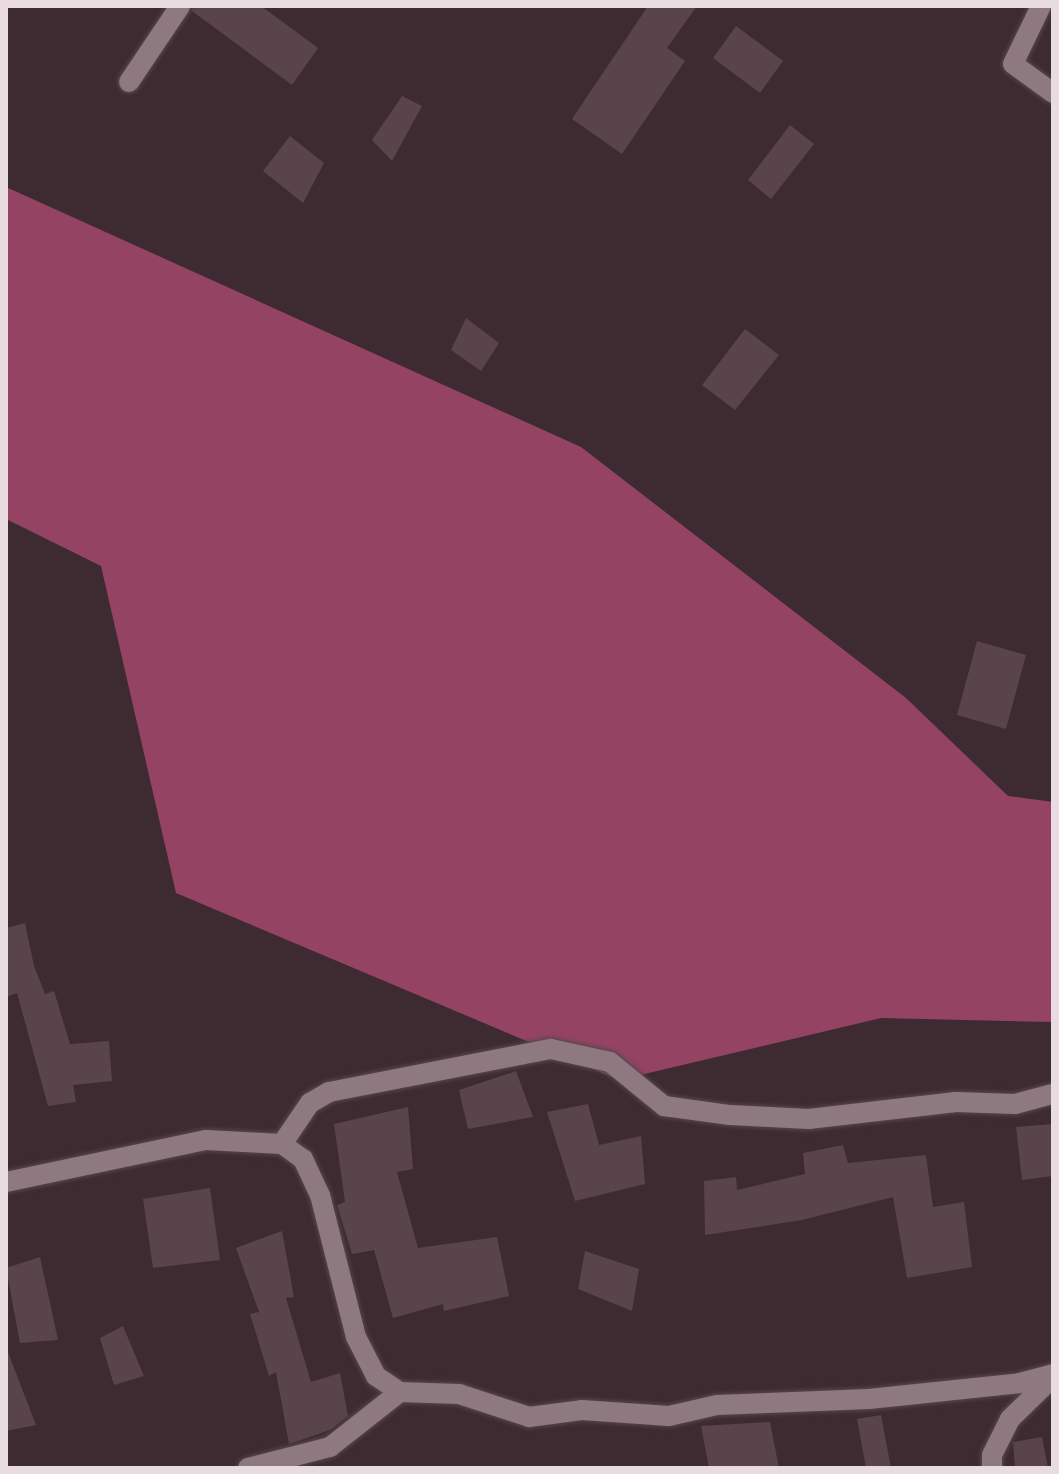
<!DOCTYPE html>
<html>
<head>
<meta charset="utf-8">
<style>
	body { margin:0 }
	#map { position:relative; width:1059px; height:1474px; overflow:hidden; background:#3d2b31; font-family:"Alegreya Sans",sans-serif }
	div>[style] { position:absolute }
	.forest>* { inset:0; background:#954363 }
	.building>* { inset:0; background:#58444a }
	.roads { filter:drop-shadow(0 0 2px #56474d) drop-shadow(0 0 2px #56474d) }
	.minor>* { height:20px; margin:-10px; padding:0 10px; transform-origin:10px; border-radius:10px; background:#8f7980 }
	span { translate:-50% -50%; white-space:nowrap; text-align:center; line-height:1.15; -webkit-text-stroke:8px #3d2b31; paint-order:stroke }
	.frame { position:absolute; inset:0; border:8px solid #e9dce0; pointer-events:none }
</style>
</head>
<body>
<div id="map">
	<div class="forest">
		<i style="clip-path:polygon(6px 187px,581px 447px,906px 698px,1008px 796px,1053px 802px,1053px 1022px,881px 1018px,619px 1080px,176px 893px,101px 566px,6px 519px)"></i>
	</div>
	<div class="building">
		<i style="clip-path:polygon(193px 6px,261px 6px,318px 48px,292px 85px,192px 11px)"></i>
		<i style="clip-path:polygon(648px 6px,697px 6px,667px 48px,685px 61px,622px 154px,572px 119px)"></i>
		<i style="clip-path:polygon(736px 26px,783px 61px,760px 93px,713px 58px)"></i>
		<i style="clip-path:polygon(402px 96px,422px 106px,392px 161px,372px 140px)"></i>
		<i style="clip-path:polygon(790px 125px,814px 144px,771px 199px,748px 180px)"></i>
		<i style="clip-path:polygon(290px 136px,324px 163px,303px 203px,263px 171px)"></i>
		<i style="clip-path:polygon(466px 318px,499px 343px,481px 371px,451px 350px)"></i>
		<i style="clip-path:polygon(745px 329px,779px 355px,735px 410px,702px 385px)"></i>
		<i style="clip-path:polygon(977px 641px,1026px 655px,1006px 729px,957px 715px)"></i>
		<i style="clip-path:polygon(25px 923px,34px 966px,45px 994px,54px 991px,70px 1044px,109px 1041px,112px 1081px,73px 1085px,76px 1102px,48px 1106px,17px 993px,6px 997px,6px 928px)"></i>
		<i style="clip-path:polygon(516px 1071px,533px 1117px,468px 1129px,459px 1090px)"></i>
		<i style="clip-path:polygon(588px 1104px,599px 1145px,641px 1136px,645px 1184px,575px 1201px,547px 1112px)"></i>
		<i style="clip-path:polygon(408px 1107px,413px 1169px,397px 1172px,418px 1248px,497px 1237px,509px 1296px,444px 1311px,443px 1304px,393px 1318px,374px 1250px,352px 1254px,337px 1205px,345px 1202px,334px 1124px)"></i>
		<i style="clip-path:polygon(1053px 1124px,1053px 1176px,1022px 1180px,1016px 1127px)"></i>
		<i style="clip-path:polygon(843px 1145px,848px 1163px,926px 1155px,933px 1207px,964px 1202px,972px 1267px,907px 1278px,893px 1197px,802px 1220px,705px 1235px,704px 1181px,736px 1177px,737px 1190px,805px 1174px,803px 1153px)"></i>
		<i style="clip-path:polygon(210px 1188px,220px 1260px,153px 1268px,143px 1199px)"></i>
		<i style="clip-path:polygon(282px 1231px,294px 1297px,286px 1298px,311px 1382px,340px 1373px,348px 1416px,330px 1430px,289px 1444px,276px 1372px,269px 1376px,250px 1314px,259px 1312px,236px 1248px)"></i>
		<i style="clip-path:polygon(585px 1251px,639px 1269px,632px 1311px,578px 1289px)"></i>
		<i style="clip-path:polygon(40px 1257px,58px 1340px,20px 1343px,6px 1268px)"></i>
		<i style="clip-path:polygon(123px 1326px,144px 1376px,114px 1385px,100px 1338px)"></i>
		<i style="clip-path:polygon(6px 1347px,36px 1425px,6px 1431px)"></i>
		<i style="clip-path:polygon(881px 1415px,891px 1468px,866px 1468px,857px 1419px)"></i>
		<i style="clip-path:polygon(770px 1422px,779px 1468px,709px 1468px,701px 1426px)"></i>
		<i style="clip-path:polygon(1042px 1437px,1048px 1468px,1015px 1468px,1013px 1442px)"></i>
	</div>
	<div class="roads">
		<div class="minor">
			<i style="left:1041px;top:6px;width:64px;rotate:115.8deg"></i>
			<i style="left:1013px;top:64px;width:49px;rotate:35.9deg"></i>
			<i style="left:129px;top:82px;width:92px;rotate:-56.1deg"></i>
			<i style="left:282px;top:1144px;width:50px;rotate:-55.7deg"></i>
			<i style="left:310px;top:1103px;width:22px;rotate:-30deg"></i>
			<i style="left:329px;top:1092px;width:226px;rotate:-11deg"></i>
			<i style="left:551px;top:1049px;width:60px;rotate:12.4deg"></i>
			<i style="left:610px;top:1062px;width:70px;rotate:39.2deg"></i>
			<i style="left:664px;top:1106px;width:67px;rotate:7.8deg"></i>
			<i style="left:730px;top:1115px;width:79px;rotate:2.9deg"></i>
			<i style="left:809px;top:1119px;width:148px;rotate:-6.6deg"></i>
			<i style="left:956px;top:1102px;width:59px;rotate:1.9deg"></i>
			<i style="left:1015px;top:1104px;width:39px;rotate:-15deg"></i>
			<i style="left:6px;top:1182px;width:204px;rotate:-11.9deg"></i>
			<i style="left:206px;top:1140px;width:76px;rotate:3deg"></i>
			<i style="left:282px;top:1144px;width:26px;rotate:36deg"></i>
			<i style="left:303px;top:1159px;width:40px;rotate:65deg"></i>
			<i style="left:320px;top:1195px;width:146px;rotate:75.8deg"></i>
			<i style="left:356px;top:1337px;width:44px;rotate:62.9deg"></i>
			<i style="left:376px;top:1376px;width:29px;rotate:34deg"></i>
			<i style="left:400px;top:1392px;width:59px;rotate:1.9deg"></i>
			<i style="left:459px;top:1394px;width:74px;rotate:18.2deg"></i>
			<i style="left:529px;top:1417px;width:53px;rotate:-7.5deg"></i>
			<i style="left:582px;top:1410px;width:87px;rotate:3.9deg"></i>
			<i style="left:669px;top:1416px;width:49px;rotate:-12.9deg"></i>
			<i style="left:717px;top:1405px;width:152px;rotate:-2.3deg"></i>
			<i style="left:869px;top:1399px;width:152px;rotate:-6deg"></i>
			<i style="left:1020px;top:1383px;width:34px;rotate:-15deg"></i>
			<i style="left:248px;top:1468px;width:85px;rotate:-14.4deg"></i>
			<i style="left:330px;top:1447px;width:89px;rotate:-38.2deg"></i>
			<i style="left:992px;top:1468px;width:13px;rotate:-90deg"></i>
			<i style="left:992px;top:1455px;width:40px;rotate:-63.4deg"></i>
			<i style="left:1010px;top:1419px;width:60px;rotate:-44.3deg"></i>
		</div>
	</div>
	<div class="frame"></div>
</div>
</body>
</html>
